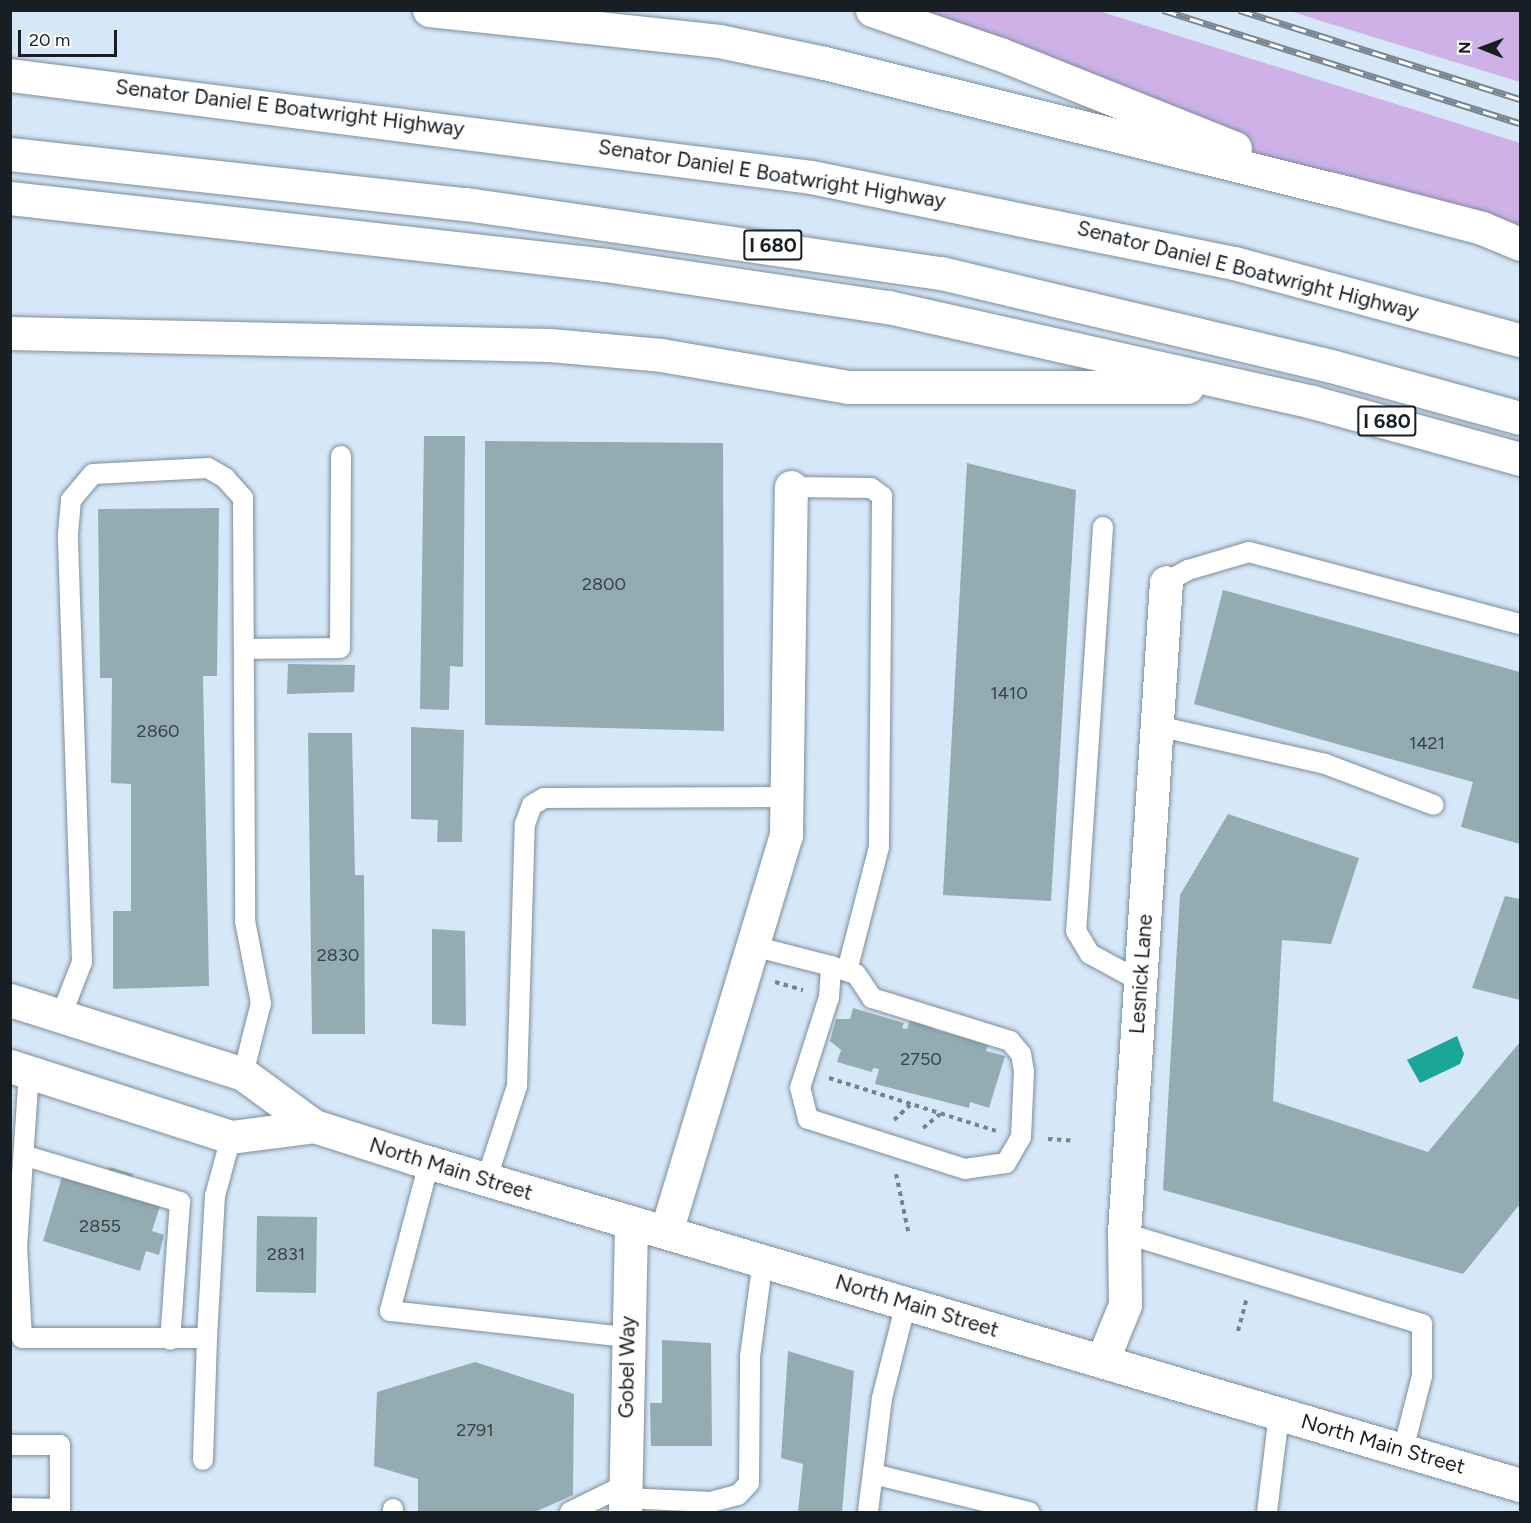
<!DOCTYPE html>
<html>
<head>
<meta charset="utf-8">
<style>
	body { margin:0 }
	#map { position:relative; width:1531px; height:1523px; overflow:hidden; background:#d6e8f8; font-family:Figtree,sans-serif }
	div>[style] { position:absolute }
	.green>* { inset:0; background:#cdb1e7 }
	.water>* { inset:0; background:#1ba798 }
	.building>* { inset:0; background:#92acb2 }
	.path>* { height:4px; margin-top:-2px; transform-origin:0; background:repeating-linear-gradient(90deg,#76828d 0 4.5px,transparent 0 9px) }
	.roads { filter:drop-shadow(0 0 2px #7c8d9c) drop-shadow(0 0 2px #7c8d9c) }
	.service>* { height:20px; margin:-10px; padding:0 10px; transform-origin:10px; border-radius:10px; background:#fff }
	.minor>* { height:33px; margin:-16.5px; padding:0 16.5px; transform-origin:16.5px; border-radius:16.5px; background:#fff }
	.secondary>* { height:33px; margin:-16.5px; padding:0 16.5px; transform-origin:16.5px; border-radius:16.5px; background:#fff }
	.motorway>* { height:33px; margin:-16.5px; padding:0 16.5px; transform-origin:16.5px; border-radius:16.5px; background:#fff }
	.rail>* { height:7px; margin-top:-3.5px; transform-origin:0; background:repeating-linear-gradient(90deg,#fff 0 14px,#788590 0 28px); box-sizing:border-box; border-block:2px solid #788590 }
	span { translate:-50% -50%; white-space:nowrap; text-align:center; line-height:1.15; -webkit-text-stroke:4.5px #fff; paint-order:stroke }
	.number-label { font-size:18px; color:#364248 }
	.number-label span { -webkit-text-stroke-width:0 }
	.shield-label span { padding:2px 4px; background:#fff; border:2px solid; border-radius:4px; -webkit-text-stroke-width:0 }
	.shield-label { font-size:20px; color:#171e24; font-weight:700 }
	.street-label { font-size:21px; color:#171e24 }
	.frame { position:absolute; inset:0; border:12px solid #171e24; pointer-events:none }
	.north { position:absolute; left:1453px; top:18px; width:60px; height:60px; -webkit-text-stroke:4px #fff; paint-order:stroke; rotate:271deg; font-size:16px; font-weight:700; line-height:24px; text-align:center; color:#171e24 }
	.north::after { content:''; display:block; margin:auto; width:21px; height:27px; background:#171e24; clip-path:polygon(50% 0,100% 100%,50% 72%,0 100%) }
	.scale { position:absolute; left:18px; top:30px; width:99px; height:27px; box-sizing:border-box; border:3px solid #171e24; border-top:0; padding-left:8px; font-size:18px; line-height:21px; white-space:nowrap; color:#171e24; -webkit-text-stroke:4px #fff; paint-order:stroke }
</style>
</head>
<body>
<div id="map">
	<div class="green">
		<i style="clip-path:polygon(872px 11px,1099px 11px,1520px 143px,1520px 244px,1348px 193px)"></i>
		<i style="clip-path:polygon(1290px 11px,1520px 11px,1520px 82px,1321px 21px)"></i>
	</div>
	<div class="water">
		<i style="clip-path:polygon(1457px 1036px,1464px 1054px,1460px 1064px,1420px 1083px,1407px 1060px)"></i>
	</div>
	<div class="building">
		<i style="clip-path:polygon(424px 436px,465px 436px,463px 667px,450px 666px,449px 710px,420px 709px)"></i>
		<i style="clip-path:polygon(485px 441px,723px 443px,724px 731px,485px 725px)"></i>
		<i style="clip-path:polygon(967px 463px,1076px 490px,1051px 901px,943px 895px)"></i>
		<i style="clip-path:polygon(219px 508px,217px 676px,203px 676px,209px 986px,113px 989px,113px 911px,131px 911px,131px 784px,111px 783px,112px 678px,100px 678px,98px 509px)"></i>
		<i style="clip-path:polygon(1223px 590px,1520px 672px,1520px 844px,1461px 827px,1473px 782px,1194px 704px)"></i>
		<i style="clip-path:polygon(288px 664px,355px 665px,354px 692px,287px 694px)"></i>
		<i style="clip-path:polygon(411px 727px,464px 730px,462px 842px,437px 842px,438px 820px,411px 819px)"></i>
		<i style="clip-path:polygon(308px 733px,352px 733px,355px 875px,364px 875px,365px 1034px,312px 1034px)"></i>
		<i style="clip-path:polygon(1228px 814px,1359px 858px,1331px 944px,1282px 940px,1273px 1101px,1428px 1152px,1520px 1042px,1520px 1204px,1463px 1274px,1163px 1190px,1180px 895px)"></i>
		<i style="clip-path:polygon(1505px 896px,1520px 899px,1520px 1000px,1472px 988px)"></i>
		<i style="clip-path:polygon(432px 929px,465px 931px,466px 1026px,432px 1024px)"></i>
		<i style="clip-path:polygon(853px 1008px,904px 1023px,902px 1028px,907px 1029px,911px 1017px,934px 1024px,933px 1029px,988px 1045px,986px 1051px,1005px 1056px,989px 1108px,970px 1102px,969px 1108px,875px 1084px,879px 1069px,873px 1068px,872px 1072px,837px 1062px,841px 1050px,830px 1041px,836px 1019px,850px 1019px)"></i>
		<i style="clip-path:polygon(109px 1167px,133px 1174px,126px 1196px,160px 1206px,152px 1231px,164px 1235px,159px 1255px,146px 1251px,140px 1271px,43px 1241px,62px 1177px,103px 1189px)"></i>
		<i style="clip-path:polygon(257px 1216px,317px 1217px,316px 1293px,256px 1292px)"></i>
		<i style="clip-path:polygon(662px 1340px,711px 1343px,712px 1446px,651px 1446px,650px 1403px,662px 1403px)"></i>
		<i style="clip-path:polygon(788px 1351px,854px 1371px,842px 1512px,798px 1512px,803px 1464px,781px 1458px)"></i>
		<i style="clip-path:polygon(475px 1362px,574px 1394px,573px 1495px,535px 1512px,418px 1512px,418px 1479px,374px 1466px,377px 1392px)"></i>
	</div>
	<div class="path">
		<i style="left:775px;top:982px;width:29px;rotate:16deg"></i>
		<i style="left:829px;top:1078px;width:175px;rotate:17.6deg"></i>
		<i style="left:894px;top:1120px;width:22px;rotate:-43deg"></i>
		<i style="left:923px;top:1128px;width:22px;rotate:-39deg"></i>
		<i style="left:1048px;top:1139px;width:26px;rotate:4deg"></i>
		<i style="left:896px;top:1174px;width:62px;rotate:78deg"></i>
		<i style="left:1238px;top:1331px;width:35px;rotate:-75deg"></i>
	</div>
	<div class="roads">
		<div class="service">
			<i style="left:791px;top:487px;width:80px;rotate:0.7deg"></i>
			<i style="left:871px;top:488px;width:14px;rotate:36deg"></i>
			<i style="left:882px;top:496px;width:351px;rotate:90.5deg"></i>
			<i style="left:879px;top:847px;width:128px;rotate:104.5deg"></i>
			<i style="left:1103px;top:527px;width:405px;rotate:93.8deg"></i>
			<i style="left:1076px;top:931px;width:27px;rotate:59deg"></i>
			<i style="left:1090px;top:954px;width:57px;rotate:28.4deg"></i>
			<i style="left:1166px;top:582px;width:25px;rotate:-29deg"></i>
			<i style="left:1188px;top:570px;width:64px;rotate:-16.4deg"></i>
			<i style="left:1249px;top:552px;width:280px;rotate:14.9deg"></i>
			<i style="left:244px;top:649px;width:96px;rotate:-0.6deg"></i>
			<i style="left:340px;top:648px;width:192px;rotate:-89.7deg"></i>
			<i style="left:1157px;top:726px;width:172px;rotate:12.7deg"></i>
			<i style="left:1325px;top:764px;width:116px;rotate:20.6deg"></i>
			<i style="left:753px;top:946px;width:81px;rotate:14.4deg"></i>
			<i style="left:831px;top:966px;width:26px;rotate:18deg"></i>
			<i style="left:856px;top:974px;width:29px;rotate:56deg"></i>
			<i style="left:872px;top:998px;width:145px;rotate:17.3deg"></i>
			<i style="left:1010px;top:1041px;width:17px;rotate:50deg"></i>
			<i style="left:1021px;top:1054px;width:17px;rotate:80deg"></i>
			<i style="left:1024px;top:1071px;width:66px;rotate:92.6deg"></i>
			<i style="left:1021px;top:1137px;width:30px;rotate:120deg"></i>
			<i style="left:1006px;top:1163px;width:41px;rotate:171.7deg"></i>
			<i style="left:965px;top:1169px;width:165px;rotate:-162.3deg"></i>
			<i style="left:808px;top:1119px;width:32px;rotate:-104deg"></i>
			<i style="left:800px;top:1088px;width:96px;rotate:-72.3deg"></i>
			<i style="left:829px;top:997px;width:31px;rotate:-86deg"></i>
			<i style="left:61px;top:1016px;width:58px;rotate:-68.7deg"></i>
			<i style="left:82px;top:962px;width:428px;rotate:-91.9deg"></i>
			<i style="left:68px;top:534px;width:34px;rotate:-85deg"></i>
			<i style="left:71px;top:500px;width:34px;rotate:-50deg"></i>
			<i style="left:93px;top:474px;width:115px;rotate:-3deg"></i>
			<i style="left:208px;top:468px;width:20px;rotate:30deg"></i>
			<i style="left:225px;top:478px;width:27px;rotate:48deg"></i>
			<i style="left:243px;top:498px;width:423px;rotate:89.7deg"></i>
			<i style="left:245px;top:921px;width:84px;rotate:79deg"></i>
			<i style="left:261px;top:1003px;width:73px;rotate:104.2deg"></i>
			<i style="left:29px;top:1072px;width:174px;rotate:93.9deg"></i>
			<i style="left:17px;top:1246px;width:92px;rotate:86.9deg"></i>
			<i style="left:22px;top:1338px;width:185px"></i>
			<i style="left:207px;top:1338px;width:122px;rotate:91.9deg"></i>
			<i style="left:26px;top:1156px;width:161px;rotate:16.6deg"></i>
			<i style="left:180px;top:1202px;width:138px;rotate:94.1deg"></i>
			<i style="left:429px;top:1163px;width:153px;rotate:104.8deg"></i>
			<i style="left:390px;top:1311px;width:237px;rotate:6.3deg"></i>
			<i style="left:486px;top:1181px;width:100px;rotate:-71.9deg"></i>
			<i style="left:517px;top:1086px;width:262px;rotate:-88.3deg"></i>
			<i style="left:525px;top:824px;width:20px;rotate:-70deg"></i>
			<i style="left:532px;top:805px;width:14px;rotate:-30deg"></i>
			<i style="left:544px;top:798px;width:242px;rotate:-0.2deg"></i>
			<i style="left:1124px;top:1233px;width:312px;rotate:17deg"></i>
			<i style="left:1422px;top:1324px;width:52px;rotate:90deg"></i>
			<i style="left:1422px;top:1376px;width:76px;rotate:104.4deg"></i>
			<i style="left:207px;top:1338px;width:142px;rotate:-86.8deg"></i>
			<i style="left:215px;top:1196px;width:61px;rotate:-74.8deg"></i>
			<i style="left:10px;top:1445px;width:50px"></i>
			<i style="left:60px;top:1445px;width:64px;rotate:90deg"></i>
			<i style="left:60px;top:1509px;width:50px;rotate:-178.9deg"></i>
			<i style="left:873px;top:1474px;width:161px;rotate:13.7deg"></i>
			<i style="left:625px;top:1498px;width:86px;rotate:2.7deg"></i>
			<i style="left:711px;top:1502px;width:28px;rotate:-15deg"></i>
			<i style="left:738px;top:1495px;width:16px;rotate:-47deg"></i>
			<i style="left:749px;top:1483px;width:126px;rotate:-89.5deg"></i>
			<i style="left:750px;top:1357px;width:98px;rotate:-82.4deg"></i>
			<i style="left:393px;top:1512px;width:3px;rotate:-90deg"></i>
			<i style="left:570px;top:1512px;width:61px;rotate:-26.1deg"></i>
			<i style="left:868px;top:1512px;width:115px;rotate:-83deg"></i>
			<i style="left:882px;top:1398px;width:98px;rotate:-75.8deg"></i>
			<i style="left:1267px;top:1512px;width:99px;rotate:-83deg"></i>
		</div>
		<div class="minor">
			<i style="left:666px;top:1232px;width:415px;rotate:-73.2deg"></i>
			<i style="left:786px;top:835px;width:348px;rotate:-89.2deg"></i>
			<i style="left:1102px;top:1361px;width:61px;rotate:-67.7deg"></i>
			<i style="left:1125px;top:1305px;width:72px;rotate:-90.8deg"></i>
			<i style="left:1124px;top:1233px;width:652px;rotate:-86.31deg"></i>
			<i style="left:625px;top:1512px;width:290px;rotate:-88.8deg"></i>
		</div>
		<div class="secondary">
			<i style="left:10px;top:1000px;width:244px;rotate:17.6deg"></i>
			<i style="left:243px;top:1074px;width:88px;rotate:36.2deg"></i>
			<i style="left:314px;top:1126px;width:105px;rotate:17.7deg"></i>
			<i style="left:414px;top:1158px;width:1153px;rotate:16.47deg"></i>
			<i style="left:10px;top:1066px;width:232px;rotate:17.8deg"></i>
			<i style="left:231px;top:1137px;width:84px;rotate:-7.5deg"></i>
		</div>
		<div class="motorway">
			<i style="left:429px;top:10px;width:292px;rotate:6.1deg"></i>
			<i style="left:719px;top:41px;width:107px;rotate:11.8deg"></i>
			<i style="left:824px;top:63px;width:540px;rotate:13.93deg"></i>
			<i style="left:1348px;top:193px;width:138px;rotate:14.6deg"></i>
			<i style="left:1482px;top:228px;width:41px;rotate:22.8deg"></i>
			<i style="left:872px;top:10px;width:135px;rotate:19deg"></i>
			<i style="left:1000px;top:54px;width:253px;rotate:21.8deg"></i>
			<i style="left:10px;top:75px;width:807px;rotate:7.26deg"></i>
			<i style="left:811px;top:177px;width:432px;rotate:11.5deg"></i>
			<i style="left:1234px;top:263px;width:296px;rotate:15.1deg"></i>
			<i style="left:10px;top:154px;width:459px;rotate:6.3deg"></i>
			<i style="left:466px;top:204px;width:480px;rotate:8.3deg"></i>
			<i style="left:941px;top:273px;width:401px;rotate:13.4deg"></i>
			<i style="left:1331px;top:366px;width:196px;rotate:15.4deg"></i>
			<i style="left:10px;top:198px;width:600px;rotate:6.41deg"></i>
			<i style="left:606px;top:265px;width:285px;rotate:8.5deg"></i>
			<i style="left:888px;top:307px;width:435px;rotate:12.6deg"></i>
			<i style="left:1312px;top:402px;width:216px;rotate:15.3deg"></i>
			<i style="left:10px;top:333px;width:540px;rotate:1.27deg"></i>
			<i style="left:550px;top:345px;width:111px;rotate:5.1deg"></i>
			<i style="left:661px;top:355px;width:190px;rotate:9.7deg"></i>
			<i style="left:848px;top:387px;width:339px"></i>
		</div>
	</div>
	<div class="rail">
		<i style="left:1163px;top:10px;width:374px;rotate:17.6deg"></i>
		<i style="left:1239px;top:10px;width:295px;rotate:17.6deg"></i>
	</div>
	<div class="number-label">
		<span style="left:604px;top:584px">2800</span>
		<span style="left:1009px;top:693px">1410</span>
		<span style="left:158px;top:731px">2860</span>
		<span style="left:1427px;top:743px">1421</span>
		<span style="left:338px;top:955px">2830</span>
		<span style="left:921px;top:1059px">2750</span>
		<span style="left:100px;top:1226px">2855</span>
		<span style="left:286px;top:1254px">2831</span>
		<span style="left:475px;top:1430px">2791</span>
	</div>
	<div class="shield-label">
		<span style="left:773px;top:245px">I 680</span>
		<span style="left:1387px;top:421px">I 680</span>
	</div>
	<div class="street-label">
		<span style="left:290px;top:108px;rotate:7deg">Senator Daniel E Boatwright Highway</span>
		<span style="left:772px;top:174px;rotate:9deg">Senator Daniel E Boatwright Highway</span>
		<span style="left:1248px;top:270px;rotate:14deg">Senator Daniel E Boatwright Highway</span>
		<span style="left:1141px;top:974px;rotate:-86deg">Lesnick Lane</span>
		<span style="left:451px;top:1169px;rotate:17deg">North Main Street</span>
		<span style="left:917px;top:1306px;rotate:17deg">North Main Street</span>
		<span style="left:627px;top:1367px;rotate:-89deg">Gobel Way</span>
		<span style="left:1383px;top:1444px;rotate:16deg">North Main Street</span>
	</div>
	<div class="frame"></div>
	<div class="north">N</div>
	<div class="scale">20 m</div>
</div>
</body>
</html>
